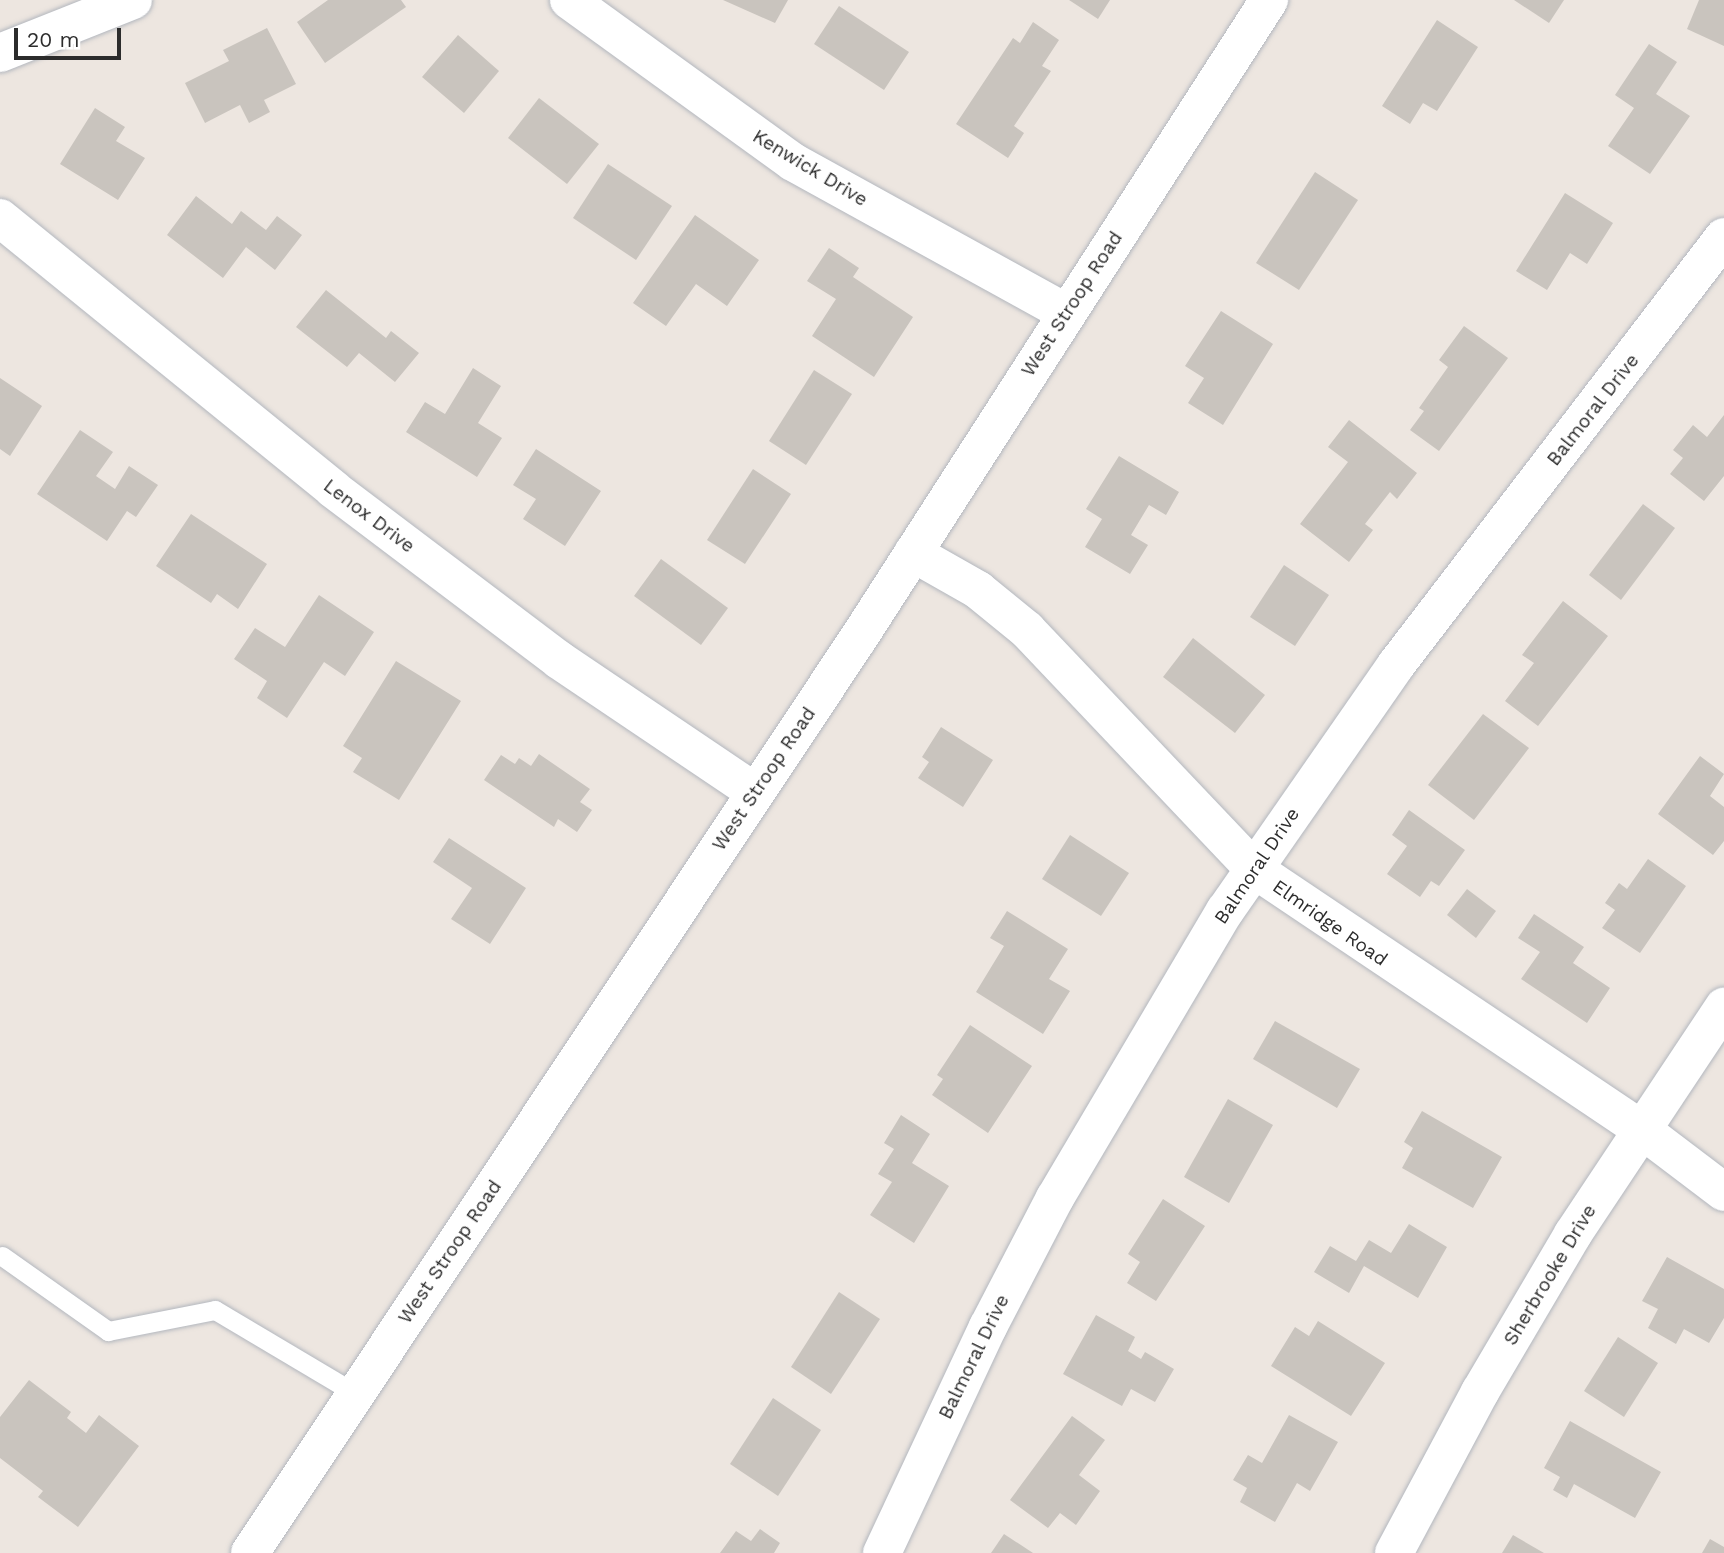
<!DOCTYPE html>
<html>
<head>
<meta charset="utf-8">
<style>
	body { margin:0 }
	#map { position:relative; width:1724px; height:1553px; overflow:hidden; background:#ede6e0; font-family:"Work Sans",sans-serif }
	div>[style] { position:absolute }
	.building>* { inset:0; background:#c9c4be }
	.roads { filter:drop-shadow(0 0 2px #b3b7be) drop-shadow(0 0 2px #b3b7be) }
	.service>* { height:19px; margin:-9.5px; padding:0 9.5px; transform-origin:9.5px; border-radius:9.5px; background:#fff }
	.minor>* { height:38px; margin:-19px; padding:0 19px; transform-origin:19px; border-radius:19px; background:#fff }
	.secondary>* { height:38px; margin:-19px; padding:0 19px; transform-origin:19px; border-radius:19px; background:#fff }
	span { translate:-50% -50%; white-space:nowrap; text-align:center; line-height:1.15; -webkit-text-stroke:5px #fff; paint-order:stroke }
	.street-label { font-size:19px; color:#2c2c2c }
	.scale { position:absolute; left:14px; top:28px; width:107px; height:32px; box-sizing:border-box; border:4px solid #2c2c2c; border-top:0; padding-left:9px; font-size:21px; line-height:24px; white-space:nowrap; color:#2c2c2c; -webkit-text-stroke:5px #fff; paint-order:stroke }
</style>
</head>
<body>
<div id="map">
	<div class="building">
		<i style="clip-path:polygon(328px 0,401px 0,406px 7px,325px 63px,297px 22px)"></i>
		<i style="clip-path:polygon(723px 0,788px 0,775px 23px)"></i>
		<i style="clip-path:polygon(1069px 0,1110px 0,1098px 19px)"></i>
		<i style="clip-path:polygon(1514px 0,1564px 0,1549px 23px)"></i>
		<i style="clip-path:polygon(1699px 0,1724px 0,1724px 46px,1687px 29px)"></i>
		<i style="clip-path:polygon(839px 6px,909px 52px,884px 90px,814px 44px)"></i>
		<i style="clip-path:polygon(1437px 20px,1478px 47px,1437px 111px,1423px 103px,1410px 124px,1382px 106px)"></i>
		<i style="clip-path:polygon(1033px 22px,1059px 40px,1042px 66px,1051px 71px,1014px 126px,1024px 133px,1008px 158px,956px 124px,1013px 38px,1020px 43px)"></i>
		<i style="clip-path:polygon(267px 28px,296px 84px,264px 100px,270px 112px,249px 123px,240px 105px,205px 123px,185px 83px,229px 61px,223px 50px)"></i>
		<i style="clip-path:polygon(458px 35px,499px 71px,464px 113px,422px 77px)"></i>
		<i style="clip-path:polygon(1649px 44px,1677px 62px,1656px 94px,1690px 116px,1650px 174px,1608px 146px,1634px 108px,1615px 95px)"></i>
		<i style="clip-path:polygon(539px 98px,599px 144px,567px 184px,508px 138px)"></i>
		<i style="clip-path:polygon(95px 108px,125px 127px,116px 141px,145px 158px,118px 200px,60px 164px)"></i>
		<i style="clip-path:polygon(608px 164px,672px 206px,636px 260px,573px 218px)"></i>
		<i style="clip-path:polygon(1315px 172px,1358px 200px,1299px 290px,1256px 263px)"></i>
		<i style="clip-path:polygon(1565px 193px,1613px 223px,1587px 264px,1570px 253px,1547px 290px,1516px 271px)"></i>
		<i style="clip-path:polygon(196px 196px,232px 224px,241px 211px,266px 230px,277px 216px,302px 235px,275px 270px,246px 247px,223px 278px,167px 235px)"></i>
		<i style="clip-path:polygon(695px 215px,759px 260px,727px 306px,696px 284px,666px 326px,633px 303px)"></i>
		<i style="clip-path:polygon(829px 248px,859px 268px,853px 277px,913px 317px,874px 377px,812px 336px,836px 299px,807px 281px)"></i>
		<i style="clip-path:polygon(326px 290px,386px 338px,391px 331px,419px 353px,395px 382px,359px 353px,347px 367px,296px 327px)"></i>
		<i style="clip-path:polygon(1221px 311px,1273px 344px,1223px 425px,1188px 403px,1204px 378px,1185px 366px)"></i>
		<i style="clip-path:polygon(1464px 326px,1508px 358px,1439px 451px,1410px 430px,1424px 411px,1419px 408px,1448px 367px,1439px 360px)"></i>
		<i style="clip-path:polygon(473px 368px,501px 386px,478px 423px,502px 438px,477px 477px,406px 432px,425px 402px,445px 414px)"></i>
		<i style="clip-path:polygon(814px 370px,852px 394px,806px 465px,769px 441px)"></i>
		<i style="clip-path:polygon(0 378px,42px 406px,10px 456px,0 449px)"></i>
		<i style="clip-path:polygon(1724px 415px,1724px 476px,1704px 501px,1670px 474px,1683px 458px,1673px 450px,1693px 425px,1707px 437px)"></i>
		<i style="clip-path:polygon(1349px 420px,1417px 473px,1397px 499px,1390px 492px,1365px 524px,1373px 530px,1349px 562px,1300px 524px,1348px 462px,1328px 447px)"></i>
		<i style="clip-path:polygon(80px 430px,113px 452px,96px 476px,115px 489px,129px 466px,158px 485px,136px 517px,127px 511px,107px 541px,37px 494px)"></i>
		<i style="clip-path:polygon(536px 449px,601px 491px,565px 546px,523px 519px,536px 499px,513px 485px)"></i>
		<i style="clip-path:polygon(1119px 456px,1179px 492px,1166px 515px,1149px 505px,1131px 535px,1148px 545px,1130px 574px,1085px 547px,1102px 519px,1086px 509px)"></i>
		<i style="clip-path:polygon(753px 469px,791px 494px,745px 564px,707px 540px)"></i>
		<i style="clip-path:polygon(1643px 504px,1675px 528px,1621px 600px,1589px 575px)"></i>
		<i style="clip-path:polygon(191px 514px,267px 564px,238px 609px,217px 594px,211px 603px,156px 566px)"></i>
		<i style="clip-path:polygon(661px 559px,728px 608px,701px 645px,634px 596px)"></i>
		<i style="clip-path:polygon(1284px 565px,1329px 595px,1295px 646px,1250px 617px)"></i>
		<i style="clip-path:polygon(319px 595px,374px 632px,345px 676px,324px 662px,287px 718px,257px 698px,267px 681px,234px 659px,255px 628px,285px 647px)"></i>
		<i style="clip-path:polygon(1563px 601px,1608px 636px,1538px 726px,1505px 701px,1534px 663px,1522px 655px)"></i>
		<i style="clip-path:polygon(1193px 638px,1265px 695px,1235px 733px,1163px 677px)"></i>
		<i style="clip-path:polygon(396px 661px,461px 701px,399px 800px,353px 772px,362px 758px,343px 746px)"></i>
		<i style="clip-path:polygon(1483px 714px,1529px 748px,1474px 820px,1428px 785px)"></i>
		<i style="clip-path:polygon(941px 727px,993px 760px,963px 807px,918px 778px,929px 762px,922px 757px)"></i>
		<i style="clip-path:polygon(539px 754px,590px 789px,580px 802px,592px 810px,577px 832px,558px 819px,554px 827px,484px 780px,501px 755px,515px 764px,519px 758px,531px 766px)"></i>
		<i style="clip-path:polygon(1700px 756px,1724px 774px,1710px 796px,1724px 807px,1724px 841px,1713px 855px,1658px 814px)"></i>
		<i style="clip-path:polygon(1409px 810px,1465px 850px,1439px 886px,1431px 881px,1420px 897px,1387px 874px,1407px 846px,1392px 835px)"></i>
		<i style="clip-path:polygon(1070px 835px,1129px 873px,1101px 916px,1042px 879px)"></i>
		<i style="clip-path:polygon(449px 838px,526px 888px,490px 944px,451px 919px,472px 888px,433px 862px)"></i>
		<i style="clip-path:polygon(1648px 859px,1686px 886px,1640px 953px,1602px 928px,1615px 910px,1605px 903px,1619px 883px,1627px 889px)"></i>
		<i style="clip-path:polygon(1467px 889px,1496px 911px,1476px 938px,1447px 915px)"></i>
		<i style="clip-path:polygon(1007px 911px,1068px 949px,1049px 979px,1070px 991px,1043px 1034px,976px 992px,1004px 946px,990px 938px)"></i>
		<i style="clip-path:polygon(1534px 914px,1584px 947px,1573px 963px,1610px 988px,1587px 1023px,1521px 979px,1540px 952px,1518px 938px)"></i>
		<i style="clip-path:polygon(1275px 1021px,1360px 1069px,1337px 1108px,1253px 1059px)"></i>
		<i style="clip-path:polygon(970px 1025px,1032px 1066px,988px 1133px,932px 1095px,943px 1079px,937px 1075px)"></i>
		<i style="clip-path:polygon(1228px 1099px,1273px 1125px,1229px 1203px,1184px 1177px)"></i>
		<i style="clip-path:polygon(1422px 1111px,1502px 1157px,1473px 1208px,1402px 1168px,1413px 1148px,1404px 1142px)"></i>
		<i style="clip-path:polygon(901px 1115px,930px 1134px,912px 1163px,949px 1186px,914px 1243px,870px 1215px,892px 1182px,878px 1174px,894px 1149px,884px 1143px)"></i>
		<i style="clip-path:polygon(1163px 1199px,1205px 1226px,1156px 1301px,1127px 1283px,1140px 1262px,1128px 1254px)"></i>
		<i style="clip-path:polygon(1409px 1224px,1447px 1247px,1418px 1298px,1364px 1266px,1349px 1293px,1314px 1272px,1330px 1246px,1356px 1261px,1369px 1240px,1391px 1253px)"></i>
		<i style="clip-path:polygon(1667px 1257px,1724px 1289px,1724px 1318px,1709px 1343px,1684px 1329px,1676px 1344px,1648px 1328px,1658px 1309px,1642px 1301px)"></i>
		<i style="clip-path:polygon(839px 1292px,880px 1319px,831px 1394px,791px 1367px)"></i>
		<i style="clip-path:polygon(1096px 1315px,1135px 1337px,1128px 1351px,1141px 1359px,1145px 1352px,1174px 1369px,1155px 1402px,1131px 1389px,1122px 1406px,1063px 1374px)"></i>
		<i style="clip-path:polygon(1318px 1321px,1385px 1363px,1351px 1416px,1271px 1366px,1295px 1327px,1309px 1336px)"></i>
		<i style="clip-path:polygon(1618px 1337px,1658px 1363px,1624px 1417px,1584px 1391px)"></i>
		<i style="clip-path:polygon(29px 1380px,71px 1412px,67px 1418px,86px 1433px,99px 1415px,139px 1446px,78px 1527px,38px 1497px,43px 1491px,0 1458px,0 1417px)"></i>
		<i style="clip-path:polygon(773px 1398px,821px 1430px,778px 1496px,730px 1464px)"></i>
		<i style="clip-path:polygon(1289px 1415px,1338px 1442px,1310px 1491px,1297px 1483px,1275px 1522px,1240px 1502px,1247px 1488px,1233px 1480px,1248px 1455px,1262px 1463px)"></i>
		<i style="clip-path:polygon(1072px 1416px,1105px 1440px,1079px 1475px,1100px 1491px,1076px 1525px,1060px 1513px,1048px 1528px,1010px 1500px)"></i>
		<i style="clip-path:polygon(1570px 1421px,1661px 1472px,1635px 1518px,1574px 1484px,1567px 1498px,1553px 1490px,1560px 1477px,1544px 1468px)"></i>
		<i style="clip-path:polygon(760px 1529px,780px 1543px,774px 1553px,720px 1553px,736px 1531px,751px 1541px)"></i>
		<i style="clip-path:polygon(1004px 1534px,1033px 1553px,991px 1553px)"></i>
		<i style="clip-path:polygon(1513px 1535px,1544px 1553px,1502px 1553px)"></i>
		<i style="clip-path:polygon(1710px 1539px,1724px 1547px,1724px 1553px,1702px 1553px)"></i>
	</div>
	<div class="roads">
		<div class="service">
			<i style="left:2px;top:1256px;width:130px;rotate:35.3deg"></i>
			<i style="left:108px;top:1331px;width:109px;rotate:-11.1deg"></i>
			<i style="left:215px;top:1310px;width:163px;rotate:30.7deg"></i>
		</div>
		<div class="minor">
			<i style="left:569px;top:0;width:276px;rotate:35.9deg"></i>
			<i style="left:793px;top:162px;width:312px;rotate:28.9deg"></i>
			<i style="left:0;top:53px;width:143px;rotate:-21.7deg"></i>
			<i style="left:0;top:218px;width:429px;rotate:39.1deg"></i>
			<i style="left:333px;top:489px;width:283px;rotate:37.1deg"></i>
			<i style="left:559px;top:660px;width:236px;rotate:34deg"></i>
			<i style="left:913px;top:553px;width:75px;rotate:29.6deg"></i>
			<i style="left:978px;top:590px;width:63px;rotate:39.2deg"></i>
			<i style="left:1027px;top:630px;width:330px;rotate:46.5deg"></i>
			<i style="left:1254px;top:869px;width:466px;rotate:33.9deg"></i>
			<i style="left:1641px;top:1129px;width:104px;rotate:37.2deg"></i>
			<i style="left:882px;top:1553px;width:250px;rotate:-64.9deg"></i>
			<i style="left:988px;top:1327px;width:145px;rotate:-62.6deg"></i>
			<i style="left:1055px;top:1198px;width:334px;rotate:-59.4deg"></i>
			<i style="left:1225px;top:911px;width:300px;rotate:-55.2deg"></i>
			<i style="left:1396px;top:665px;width:539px;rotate:-52.54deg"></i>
			<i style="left:1394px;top:1553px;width:183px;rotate:-61.9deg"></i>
			<i style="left:1480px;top:1392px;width:183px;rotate:-59.5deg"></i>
			<i style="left:1573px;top:1234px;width:273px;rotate:-56.4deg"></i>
		</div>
		<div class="secondary">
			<i style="left:250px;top:1553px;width:1098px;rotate:-56.37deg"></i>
			<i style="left:858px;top:639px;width:760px;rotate:-57.25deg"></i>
		</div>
	</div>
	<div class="street-label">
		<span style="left:810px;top:168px;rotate:31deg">Kenwick Drive</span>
		<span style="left:1072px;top:304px;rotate:-57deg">West Stroop Road</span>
		<span style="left:1593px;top:410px;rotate:-52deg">Balmoral Drive</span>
		<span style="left:369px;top:516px;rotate:37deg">Lenox Drive</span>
		<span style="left:764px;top:779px;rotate:-56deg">West Stroop Road</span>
		<span style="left:1257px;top:866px;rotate:-56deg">Balmoral Drive</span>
		<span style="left:1330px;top:923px;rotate:35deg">Elmridge Road</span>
		<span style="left:450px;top:1252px;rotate:-56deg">West Stroop Road</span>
		<span style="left:1550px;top:1275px;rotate:-59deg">Sherbrooke Drive</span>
		<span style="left:974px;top:1357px;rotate:-64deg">Balmoral Drive</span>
	</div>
	<div class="scale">20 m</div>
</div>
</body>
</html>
